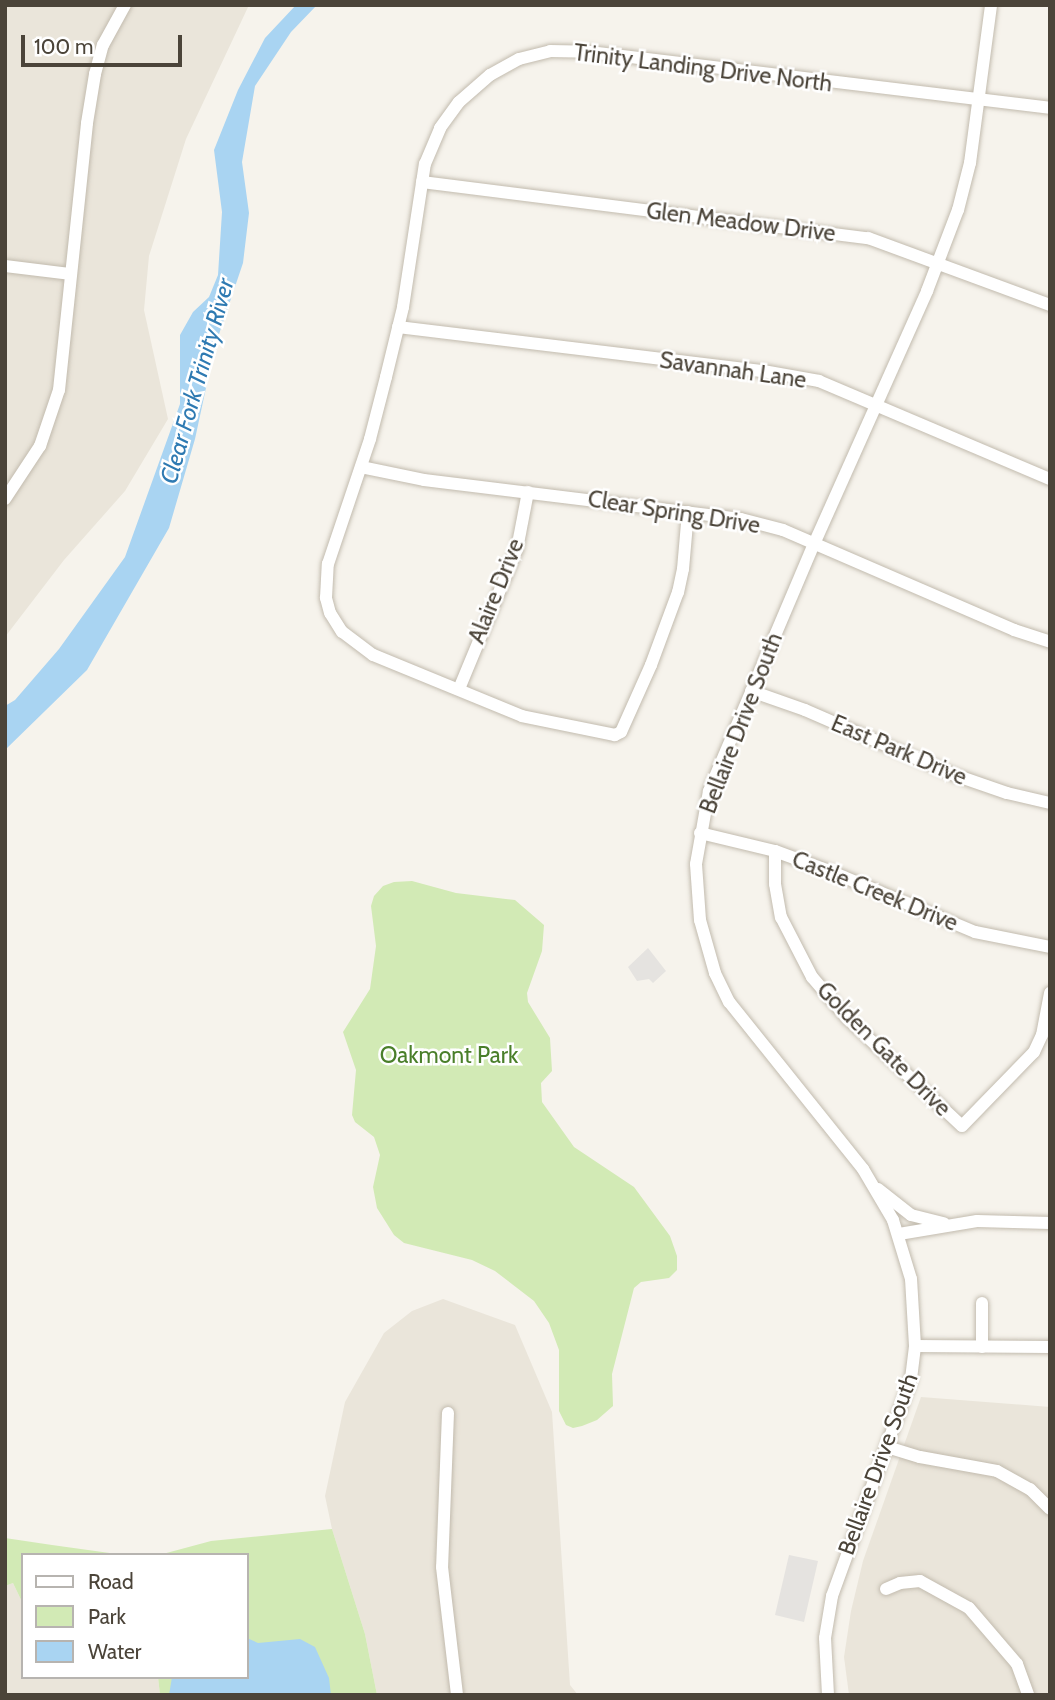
<!DOCTYPE html>
<html>
<head>
<meta charset="utf-8">
<style>
	body { margin:0 }
	#map { position:relative; width:1055px; height:1700px; overflow:hidden; background:#f6f3ec; font-family:Cabin,sans-serif }
	div>[style] { position:absolute }
	.residential>* { inset:0; background:#eae5da }
	.green>* { inset:0; background:#d2eab5 }
	.parking>* { inset:0; background:#e5e3e0 }
	.water>* { inset:0; background:#a9d4f2 }
	.roads { filter:drop-shadow(0 0 2px #c2bbae) drop-shadow(0 0 2px #c2bbae) }
	.minor>* { height:12px; margin:-6px; padding:0 6px; transform-origin:6px; border-radius:6px; background:#fff }
	span { translate:-50% -50%; white-space:nowrap; text-align:center; line-height:1.15; -webkit-text-stroke:5px #fff; paint-order:stroke }
	.street-label { font-size:23px; color:#4b4439 }
	.park-label { font-size:23px; color:#4a7f2a }
	.water-label { font-size:24px; color:#2e7ab2; font-style:italic }
	.frame { position:absolute; inset:0; border:7px solid #4b4439; pointer-events:none }
	.legend { position:absolute; left:21px; top:1553px; width:228px; height:126px; box-sizing:border-box; background:#fff; border:2px solid #b7b4b0; margin:0; padding:9px 12px; list-style:none; font-size:21px; color:#4b4439 }
	.legend li { display:flex; align-items:center; gap:14px; height:35px }
	.legend b { width:35px; border:2px solid #b7b4b0 }
	.scale { position:absolute; left:21px; top:35px; width:161px; height:32px; box-sizing:border-box; border:4px solid #4b4439; border-top:0; padding-left:9px; font-size:21px; line-height:24px; white-space:nowrap; color:#4b4439; -webkit-text-stroke:5px #fff; paint-order:stroke }
</style>
</head>
<body>
<div id="map">
	<div class="residential">
		<i style="clip-path:polygon(5px 5px,249px 5px,186px 139px,149px 256px,144px 310px,168px 419px,125px 491px,64px 560px,5px 637px)"></i>
		<i style="clip-path:polygon(443px 1299px,515px 1325px,552px 1412px,570px 1685px,578px 1695px,377px 1695px,365px 1634px,332px 1529px,325px 1496px,345px 1402px,384px 1333px,412px 1311px)"></i>
		<i style="clip-path:polygon(921px 1397px,1050px 1407px,1050px 1695px,849px 1695px,844px 1657px,851px 1611px,863px 1561px)"></i>
		<i style="clip-path:polygon(13px 1583px,23px 1604px,23px 1677px,158px 1677px,160px 1695px,5px 1695px,5px 1586px)"></i>
	</div>
	<div class="green">
		<i style="clip-path:polygon(412px 881px,456px 893px,515px 900px,544px 925px,542px 951px,527px 993px,528px 1002px,550px 1038px,552px 1071px,541px 1083px,542px 1102px,574px 1147px,634px 1187px,670px 1236px,677px 1256px,677px 1270px,669px 1278px,641px 1282px,634px 1288px,612px 1374px,613px 1406px,597px 1420px,582px 1426px,573px 1428px,566px 1425px,559px 1411px,559px 1350px,549px 1323px,534px 1301px,495px 1271px,472px 1260px,404px 1243px,394px 1235px,377px 1208px,373px 1187px,380px 1155px,374px 1137px,355px 1122px,352px 1115px,356px 1070px,343px 1032px,370px 989px,376px 946px,371px 906px,374px 896px,383px 886px,394px 882px)"></i>
		<i style="clip-path:polygon(332px 1529px,365px 1634px,377px 1695px,160px 1695px,158px 1677px,247px 1677px,247px 1555px,159px 1555px,211px 1541px)"></i>
		<i style="clip-path:polygon(5px 1538px,52px 1545px,124px 1555px,23px 1555px,23px 1604px,13px 1583px,5px 1586px)"></i>
	</div>
	<div class="parking">
		<i style="clip-path:polygon(648px 948px,666px 971px,653px 983px,649px 979px,637px 981px,628px 967px)"></i>
		<i style="clip-path:polygon(789px 1555px,818px 1561px,804px 1622px,775px 1615px)"></i>
	</div>
	<div class="water">
		<i style="clip-path:polygon(296px 5px,317px 5px,291px 32px,255px 86px,242px 162px,249px 213px,243px 263px,215px 346px,195px 439px,169px 528px,87px 670px,5px 750px,5px 706px,15px 700px,59px 649px,125px 557px,180px 404px,180px 335px,193px 312px,209px 297px,218px 275px,222px 212px,214px 150px,238px 90px,265px 38px)"></i>
		<i style="clip-path:polygon(247px 1638px,258px 1643px,300px 1639px,315px 1647px,329px 1678px,331px 1695px,169px 1695px,172px 1677px,247px 1677px)"></i>
	</div>
	<div class="roads">
		<div class="minor">
			<i style="left:422px;top:182px;width:450px;rotate:7.2deg"></i>
			<i style="left:868px;top:238px;width:194px;rotate:20.2deg"></i>
			<i style="left:5px;top:266px;width:65px;rotate:7deg"></i>
			<i style="left:398px;top:327px;width:368px;rotate:6.9deg"></i>
			<i style="left:763px;top:371px;width:57px;rotate:10.1deg"></i>
			<i style="left:819px;top:381px;width:251px;rotate:23deg"></i>
			<i style="left:361px;top:467px;width:64px;rotate:11.7deg"></i>
			<i style="left:424px;top:480px;width:319px;rotate:7deg"></i>
			<i style="left:741px;top:519px;width:43px;rotate:14.7deg"></i>
			<i style="left:783px;top:530px;width:252px;rotate:23.4deg"></i>
			<i style="left:1014px;top:630px;width:38px;rotate:18deg"></i>
			<i style="left:5px;top:499px;width:64px;rotate:-56.6deg"></i>
			<i style="left:40px;top:446px;width:59px;rotate:-71.3deg"></i>
			<i style="left:59px;top:390px;width:268px;rotate:-84deg"></i>
			<i style="left:87px;top:123px;width:50px;rotate:-80.7deg"></i>
			<i style="left:95px;top:74px;width:30px;rotate:-75deg"></i>
			<i style="left:103px;top:45px;width:46px;rotate:-61.2deg"></i>
			<i style="left:688px;top:512px;width:57px;rotate:95deg"></i>
			<i style="left:683px;top:569px;width:24px;rotate:102deg"></i>
			<i style="left:678px;top:592px;width:78px;rotate:110.3deg"></i>
			<i style="left:651px;top:665px;width:73px;rotate:114.1deg"></i>
			<i style="left:621px;top:732px;width:7px;rotate:153deg"></i>
			<i style="left:615px;top:735px;width:95px;rotate:-168.5deg"></i>
			<i style="left:522px;top:716px;width:161px;rotate:-157.7deg"></i>
			<i style="left:373px;top:655px;width:39px;rotate:-143deg"></i>
			<i style="left:342px;top:632px;width:22px;rotate:-122deg"></i>
			<i style="left:330px;top:613px;width:16px;rotate:-105deg"></i>
			<i style="left:326px;top:598px;width:34px;rotate:-87deg"></i>
			<i style="left:328px;top:564px;width:132px;rotate:-71.4deg"></i>
			<i style="left:370px;top:439px;width:64px;rotate:-75.5deg"></i>
			<i style="left:386px;top:377px;width:72px;rotate:-76.3deg"></i>
			<i style="left:403px;top:307px;width:145px;rotate:-81.3deg"></i>
			<i style="left:425px;top:164px;width:39px;rotate:-67deg"></i>
			<i style="left:440px;top:128px;width:32px;rotate:-54deg"></i>
			<i style="left:459px;top:102px;width:41px;rotate:-41.1deg"></i>
			<i style="left:490px;top:75px;width:33px;rotate:-29deg"></i>
			<i style="left:519px;top:59px;width:32px;rotate:-14deg"></i>
			<i style="left:550px;top:51px;width:39px;rotate:1deg"></i>
			<i style="left:589px;top:52px;width:464px;rotate:6.9deg"></i>
			<i style="left:459px;top:689px;width:152px;rotate:-67.5deg"></i>
			<i style="left:517px;top:549px;width:58px;rotate:-79.1deg"></i>
			<i style="left:751px;top:691px;width:57px;rotate:19.4deg"></i>
			<i style="left:805px;top:710px;width:160px;rotate:23.5deg"></i>
			<i style="left:952px;top:774px;width:58px;rotate:19.1deg"></i>
			<i style="left:1007px;top:793px;width:44px;rotate:13.1deg"></i>
			<i style="left:700px;top:833px;width:77px;rotate:13.5deg"></i>
			<i style="left:775px;top:851px;width:61px;rotate:20.2deg"></i>
			<i style="left:832px;top:872px;width:155px;rotate:22.8deg"></i>
			<i style="left:975px;top:932px;width:76px;rotate:11.3deg"></i>
			<i style="left:775px;top:851px;width:33px;rotate:90deg"></i>
			<i style="left:775px;top:884px;width:34px;rotate:80deg"></i>
			<i style="left:781px;top:917px;width:68px;rotate:62.7deg"></i>
			<i style="left:812px;top:977px;width:55px;rotate:49.4deg"></i>
			<i style="left:848px;top:1019px;width:156px;rotate:43.2deg"></i>
			<i style="left:962px;top:1126px;width:103px;rotate:-45.8deg"></i>
			<i style="left:1034px;top:1052px;width:19px;rotate:-65deg"></i>
			<i style="left:1042px;top:1035px;width:43px;rotate:-79.2deg"></i>
			<i style="left:878px;top:1189px;width:42px;rotate:38.2deg"></i>
			<i style="left:911px;top:1215px;width:34px;rotate:14deg"></i>
			<i style="left:899px;top:1234px;width:79px;rotate:-9.5deg"></i>
			<i style="left:977px;top:1221px;width:73px;rotate:1.6deg"></i>
			<i style="left:915px;top:1346px;width:135px;rotate:0.4deg"></i>
			<i style="left:982px;top:1347px;width:44px;rotate:-90deg"></i>
			<i style="left:448px;top:1413px;width:154px;rotate:92.2deg"></i>
			<i style="left:442px;top:1567px;width:129px;rotate:83.3deg"></i>
			<i style="left:887px;top:1447px;width:34px;rotate:17deg"></i>
			<i style="left:920px;top:1457px;width:78px;rotate:10.3deg"></i>
			<i style="left:997px;top:1471px;width:38px;rotate:29deg"></i>
			<i style="left:1030px;top:1489px;width:28px;rotate:45deg"></i>
			<i style="left:886px;top:1589px;width:15px;rotate:-23deg"></i>
			<i style="left:900px;top:1583px;width:20px;rotate:-6deg"></i>
			<i style="left:920px;top:1581px;width:56px;rotate:28.9deg"></i>
			<i style="left:969px;top:1608px;width:74px;rotate:49.4deg"></i>
			<i style="left:1017px;top:1664px;width:33px;rotate:70deg"></i>
			<i style="left:828px;top:1695px;width:57px;rotate:-93deg"></i>
			<i style="left:825px;top:1638px;width:43px;rotate:-80.5deg"></i>
			<i style="left:832px;top:1596px;width:231px;rotate:-70deg"></i>
			<i style="left:911px;top:1379px;width:33px;rotate:-83deg"></i>
			<i style="left:915px;top:1346px;width:67px;rotate:-93.4deg"></i>
			<i style="left:911px;top:1279px;width:62px;rotate:-107deg"></i>
			<i style="left:893px;top:1220px;width:59px;rotate:-120.5deg"></i>
			<i style="left:863px;top:1169px;width:214px;rotate:-128.7deg"></i>
			<i style="left:729px;top:1002px;width:32px;rotate:-116deg"></i>
			<i style="left:715px;top:973px;width:55px;rotate:-105.8deg"></i>
			<i style="left:700px;top:920px;width:56px;rotate:-94.1deg"></i>
			<i style="left:696px;top:864px;width:74px;rotate:-79.9deg"></i>
			<i style="left:709px;top:791px;width:268px;rotate:-67deg"></i>
			<i style="left:814px;top:544px;width:277px;rotate:-65.9deg"></i>
			<i style="left:927px;top:291px;width:87px;rotate:-69.1deg"></i>
			<i style="left:958px;top:210px;width:49px;rotate:-75.7deg"></i>
			<i style="left:970px;top:163px;width:159px;rotate:-82.4deg"></i>
		</div>
	</div>
	<div class="street-label">
		<span style="left:703px;top:68px;rotate:7deg">Trinity Landing Drive North</span>
		<span style="left:741px;top:222px;rotate:7deg">Glen Meadow Drive</span>
		<span style="left:733px;top:370px;rotate:8deg">Savannah Lane</span>
		<span style="left:674px;top:512px;rotate:9deg">Clear Spring Drive</span>
		<span style="left:496px;top:591px;rotate:-68deg">Alaire Drive</span>
		<span style="left:741px;top:723px;rotate:-69deg">Bellaire Drive South</span>
		<span style="left:899px;top:750px;rotate:23deg">East Park Drive</span>
		<span style="left:875px;top:891px;rotate:22deg">Castle Creek Drive</span>
		<span style="left:884px;top:1049px;rotate:45deg">Golden Gate Drive</span>
		<span style="left:878px;top:1464px;rotate:-70deg">Bellaire Drive South</span>
	</div>
	<div class="park-label">
		<span style="left:449px;top:1055px">Oakmont Park</span>
	</div>
	<div class="water-label">
		<span style="left:197px;top:381px;rotate:-74deg">Clear Fork Trinity River</span>
	</div>
	<div class="frame"></div>
	<ul class="legend">
	<li><b style="height:9px;background:#fff"></b>Road</li>
	<li><b style="height:19px;background:#d2eab5"></b>Park</li>
	<li><b style="height:19px;background:#a9d4f2"></b>Water</li>
	</ul>
	<div class="scale">100 m</div>
</div>
</body>
</html>
